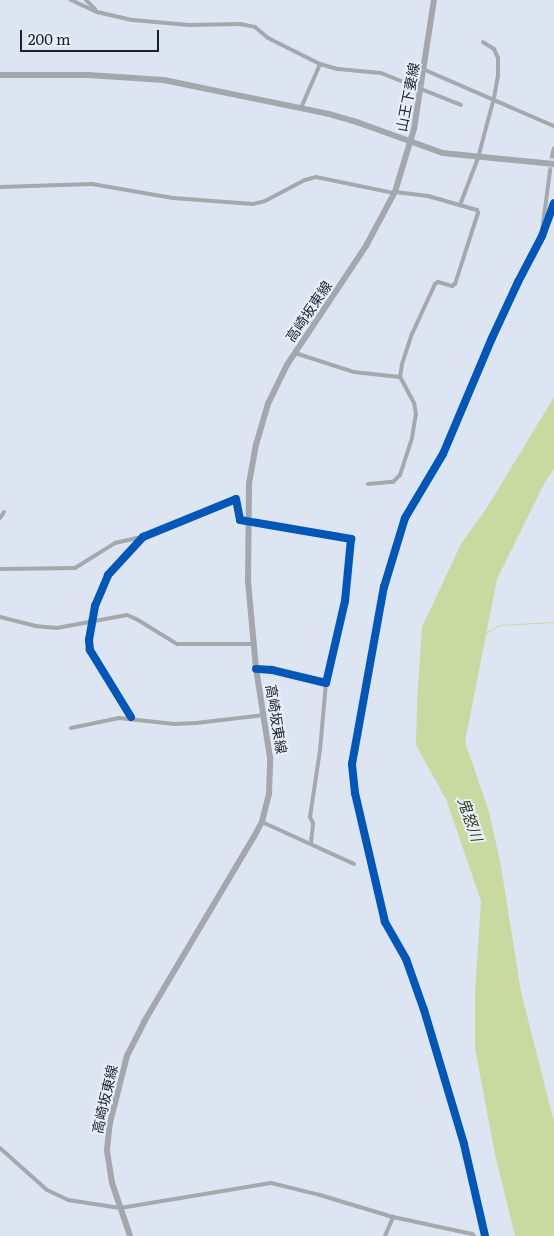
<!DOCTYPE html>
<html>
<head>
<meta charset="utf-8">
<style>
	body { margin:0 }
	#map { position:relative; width:554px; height:1236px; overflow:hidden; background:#dde5f3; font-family:Literata,"Noto Sans JP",serif }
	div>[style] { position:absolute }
	.water>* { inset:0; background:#c9daa0 }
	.stream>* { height:1px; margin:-0.5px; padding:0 0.5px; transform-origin:0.5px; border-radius:0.5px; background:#c9daa0 }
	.street-tunnel>* { height:4px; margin-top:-2px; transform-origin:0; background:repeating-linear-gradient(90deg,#b6becb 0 4px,transparent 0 6px) }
	.street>* { height:4px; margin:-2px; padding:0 2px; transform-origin:2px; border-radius:2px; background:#a5a8ad }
	.secondary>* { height:5.5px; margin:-2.75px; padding:0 2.75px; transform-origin:2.75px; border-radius:2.75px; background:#a3a8ae }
	.cycleway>* { height:8px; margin:-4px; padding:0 4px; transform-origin:4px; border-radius:4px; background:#0057b8 }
	span { translate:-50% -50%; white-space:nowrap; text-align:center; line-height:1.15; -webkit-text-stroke:4px #e9effa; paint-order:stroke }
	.street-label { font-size:14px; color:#1b212a }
	.water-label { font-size:15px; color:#333b15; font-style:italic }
	.scale { position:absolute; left:20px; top:30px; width:139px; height:22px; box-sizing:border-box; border:2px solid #1b212a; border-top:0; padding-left:6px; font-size:15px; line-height:18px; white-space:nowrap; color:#1b212a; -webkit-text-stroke:4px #e9effa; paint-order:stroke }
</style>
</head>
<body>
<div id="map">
	<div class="water">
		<i style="clip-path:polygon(554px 397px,554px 469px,545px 482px,497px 579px,465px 742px,489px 812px,501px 866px,521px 992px,554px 1122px,554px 1236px,515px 1236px,495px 1155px,475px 1048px,475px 993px,481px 901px,446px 799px,416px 745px,417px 702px,422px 627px,461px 544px,486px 509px)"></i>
	</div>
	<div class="stream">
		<i style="left:485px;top:633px;width:17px;rotate:-28deg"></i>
		<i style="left:500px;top:625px;width:54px;rotate:-3.2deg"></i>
	</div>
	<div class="street-tunnel">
		<i style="left:550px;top:171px;width:15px;rotate:-82deg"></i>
	</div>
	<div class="street">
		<i style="left:71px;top:0;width:29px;rotate:25deg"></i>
		<i style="left:97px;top:12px;width:37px;rotate:13deg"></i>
		<i style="left:133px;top:20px;width:56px;rotate:5.1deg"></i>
		<i style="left:189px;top:25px;width:51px;rotate:-1.1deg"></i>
		<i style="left:240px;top:24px;width:15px;rotate:11deg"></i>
		<i style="left:255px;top:27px;width:17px;rotate:40deg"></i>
		<i style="left:268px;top:38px;width:58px;rotate:26.6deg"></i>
		<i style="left:86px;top:0;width:13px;rotate:45deg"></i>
		<i style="left:425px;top:70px;width:141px;rotate:23.5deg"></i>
		<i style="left:301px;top:108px;width:48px;rotate:-66.6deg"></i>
		<i style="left:320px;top:64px;width:19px;rotate:16deg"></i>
		<i style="left:338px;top:69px;width:43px;rotate:5.3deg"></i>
		<i style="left:381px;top:73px;width:86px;rotate:21.8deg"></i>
		<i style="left:552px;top:156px;width:8px;rotate:-76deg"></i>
		<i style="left:0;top:187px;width:92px;rotate:-1.9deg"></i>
		<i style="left:92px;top:184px;width:82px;rotate:9.8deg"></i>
		<i style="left:173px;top:198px;width:80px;rotate:4.3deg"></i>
		<i style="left:253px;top:204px;width:12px;rotate:-14deg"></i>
		<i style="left:265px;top:201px;width:45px;rotate:-27.7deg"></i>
		<i style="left:305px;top:180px;width:11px;rotate:-15deg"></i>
		<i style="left:316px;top:177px;width:80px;rotate:11.6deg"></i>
		<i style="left:460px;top:205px;width:50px;rotate:-69deg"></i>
		<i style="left:478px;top:158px;width:62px;rotate:-75.1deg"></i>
		<i style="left:494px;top:98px;width:22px;rotate:-80deg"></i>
		<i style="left:498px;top:76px;width:18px;rotate:-90deg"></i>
		<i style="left:498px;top:58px;width:10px;rotate:-114deg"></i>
		<i style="left:494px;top:49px;width:13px;rotate:-148deg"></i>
		<i style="left:542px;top:231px;width:61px;rotate:-82.4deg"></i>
		<i style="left:295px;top:353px;width:62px;rotate:17.9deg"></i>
		<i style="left:354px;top:372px;width:46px;rotate:6.2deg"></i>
		<i style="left:368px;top:484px;width:25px;rotate:-5deg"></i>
		<i style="left:393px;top:482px;width:10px;rotate:-45deg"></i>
		<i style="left:400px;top:475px;width:39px;rotate:-72deg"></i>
		<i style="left:412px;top:438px;width:24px;rotate:-81deg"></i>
		<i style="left:416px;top:414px;width:11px;rotate:-100deg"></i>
		<i style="left:414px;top:403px;width:30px;rotate:-118deg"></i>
		<i style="left:400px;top:377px;width:13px;rotate:-81deg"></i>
		<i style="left:402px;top:364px;width:32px;rotate:-72deg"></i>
		<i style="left:412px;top:334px;width:55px;rotate:-65.3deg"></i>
		<i style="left:435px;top:284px;width:4px;rotate:-34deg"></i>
		<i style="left:438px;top:282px;width:15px;rotate:16deg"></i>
		<i style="left:452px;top:286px;width:4px;rotate:-34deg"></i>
		<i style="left:455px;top:284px;width:75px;rotate:-72.1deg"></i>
		<i style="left:478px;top:213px;width:3px;rotate:-108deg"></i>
		<i style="left:477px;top:210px;width:51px;rotate:-164.1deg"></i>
		<i style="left:428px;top:196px;width:33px;rotate:-173deg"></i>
		<i style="left:0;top:518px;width:7px;rotate:-56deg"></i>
		<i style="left:0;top:569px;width:75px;rotate:-0.8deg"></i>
		<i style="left:75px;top:568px;width:47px;rotate:-32deg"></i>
		<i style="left:115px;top:543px;width:28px;rotate:-13deg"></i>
		<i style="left:0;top:617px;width:36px;rotate:14deg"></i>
		<i style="left:35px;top:626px;width:22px;rotate:5deg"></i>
		<i style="left:57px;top:628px;width:71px;rotate:-10.5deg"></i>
		<i style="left:127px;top:615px;width:12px;rotate:24deg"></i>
		<i style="left:138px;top:620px;width:46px;rotate:31.6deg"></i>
		<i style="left:177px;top:644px;width:76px"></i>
		<i style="left:131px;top:717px;width:79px;rotate:-121.5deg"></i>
		<i style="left:90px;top:650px;width:10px;rotate:-96deg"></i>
		<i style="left:89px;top:640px;width:35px;rotate:-80deg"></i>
		<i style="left:95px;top:606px;width:34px;rotate:-67deg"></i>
		<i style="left:108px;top:575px;width:52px;rotate:-47.4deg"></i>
		<i style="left:143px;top:537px;width:100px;rotate:-22.2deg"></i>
		<i style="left:236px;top:499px;width:21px;rotate:79deg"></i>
		<i style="left:240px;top:520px;width:113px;rotate:9.7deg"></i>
		<i style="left:351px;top:539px;width:62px;rotate:95.5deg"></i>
		<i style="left:345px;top:601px;width:84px;rotate:103deg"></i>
		<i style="left:326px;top:683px;width:56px;rotate:-166.5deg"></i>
		<i style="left:272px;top:670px;width:16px;rotate:-176deg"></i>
		<i style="left:71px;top:728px;width:49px;rotate:-11.8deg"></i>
		<i style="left:119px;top:718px;width:56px;rotate:6.1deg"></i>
		<i style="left:175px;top:724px;width:21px;rotate:-3deg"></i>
		<i style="left:196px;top:723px;width:68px;rotate:-6.7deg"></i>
		<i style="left:262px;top:822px;width:101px;rotate:24.5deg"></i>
		<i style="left:311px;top:843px;width:20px;rotate:-84deg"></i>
		<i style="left:313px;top:823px;width:7px;rotate:-117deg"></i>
		<i style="left:310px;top:817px;width:68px;rotate:-81.5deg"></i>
		<i style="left:320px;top:750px;width:67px;rotate:-84.9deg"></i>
		<i style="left:0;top:1148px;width:63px;rotate:41.8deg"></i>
		<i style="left:47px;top:1190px;width:23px;rotate:25deg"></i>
		<i style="left:68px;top:1200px;width:53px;rotate:8.7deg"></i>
		<i style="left:120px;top:1208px;width:153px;rotate:-9.4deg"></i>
		<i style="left:271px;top:1183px;width:50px;rotate:13.8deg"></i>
		<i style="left:320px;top:1195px;width:76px;rotate:16.8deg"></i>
		<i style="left:393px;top:1217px;width:81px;rotate:12.1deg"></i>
		<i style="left:472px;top:1234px;width:3px;rotate:45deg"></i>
		<i style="left:385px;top:1236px;width:21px;rotate:-67deg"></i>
		<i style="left:485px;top:1236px;width:94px;rotate:-102.9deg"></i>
		<i style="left:464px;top:1144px;width:140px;rotate:-106.6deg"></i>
		<i style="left:424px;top:1010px;width:54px;rotate:-109.4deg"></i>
		<i style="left:406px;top:959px;width:43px;rotate:-119.6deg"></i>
		<i style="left:385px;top:922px;width:132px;rotate:-103.1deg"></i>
		<i style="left:355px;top:793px;width:29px;rotate:-96deg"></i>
		<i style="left:352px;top:764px;width:180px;rotate:-79.8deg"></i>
		<i style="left:384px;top:587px;width:72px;rotate:-73.1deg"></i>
		<i style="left:405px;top:518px;width:74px;rotate:-59.3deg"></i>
		<i style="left:443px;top:454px;width:126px;rotate:-67.1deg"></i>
		<i style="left:492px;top:338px;width:62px;rotate:-65.1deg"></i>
		<i style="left:518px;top:282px;width:52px;rotate:-62.4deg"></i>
		<i style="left:542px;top:236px;width:35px;rotate:-70deg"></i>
	</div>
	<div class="secondary">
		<i style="left:0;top:75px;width:88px"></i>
		<i style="left:88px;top:75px;width:76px;rotate:3.8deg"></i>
		<i style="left:164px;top:80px;width:168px;rotate:11.6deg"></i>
		<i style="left:329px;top:114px;width:29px;rotate:16deg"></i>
		<i style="left:357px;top:122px;width:91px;rotate:19.8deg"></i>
		<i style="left:443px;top:153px;width:112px;rotate:5.7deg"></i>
		<i style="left:130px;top:1236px;width:56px;rotate:-108.8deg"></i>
		<i style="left:112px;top:1183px;width:33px;rotate:-99deg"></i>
		<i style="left:107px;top:1150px;width:27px;rotate:-84deg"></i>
		<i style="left:110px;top:1123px;width:69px;rotate:-75.8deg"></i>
		<i style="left:127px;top:1056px;width:38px;rotate:-63deg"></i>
		<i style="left:144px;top:1022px;width:215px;rotate:-59.3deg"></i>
		<i style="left:254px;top:837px;width:17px;rotate:-62deg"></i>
		<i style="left:262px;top:822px;width:29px;rotate:-76deg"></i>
		<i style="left:269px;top:794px;width:36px;rotate:-88deg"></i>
		<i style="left:270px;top:758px;width:90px;rotate:-98.9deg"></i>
		<i style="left:256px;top:669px;width:88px;rotate:-95.2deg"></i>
		<i style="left:248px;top:581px;width:97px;rotate:-89.4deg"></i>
		<i style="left:249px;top:484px;width:40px;rotate:-80deg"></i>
		<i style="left:256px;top:445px;width:43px;rotate:-73.7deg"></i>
		<i style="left:268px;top:404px;width:43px;rotate:-64deg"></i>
		<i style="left:287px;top:365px;width:143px;rotate:-56.4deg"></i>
		<i style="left:366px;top:246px;width:61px;rotate:-61.8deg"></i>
		<i style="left:395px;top:192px;width:66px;rotate:-73.2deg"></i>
		<i style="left:414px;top:129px;width:131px;rotate:-81.2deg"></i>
	</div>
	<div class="cycleway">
		<i style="left:131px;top:717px;width:79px;rotate:-121.5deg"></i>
		<i style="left:90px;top:650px;width:10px;rotate:-96deg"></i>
		<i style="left:89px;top:640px;width:35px;rotate:-80deg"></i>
		<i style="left:95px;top:606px;width:34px;rotate:-67deg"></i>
		<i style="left:108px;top:575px;width:52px;rotate:-47.4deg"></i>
		<i style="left:143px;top:537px;width:100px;rotate:-22.2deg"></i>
		<i style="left:236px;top:499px;width:21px;rotate:79deg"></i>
		<i style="left:240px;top:520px;width:113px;rotate:9.7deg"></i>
		<i style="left:351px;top:539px;width:62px;rotate:95.5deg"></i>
		<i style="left:345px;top:601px;width:84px;rotate:103deg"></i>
		<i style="left:326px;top:683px;width:56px;rotate:-166.5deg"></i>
		<i style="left:272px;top:670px;width:16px;rotate:-176deg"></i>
		<i style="left:485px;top:1236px;width:94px;rotate:-102.9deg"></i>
		<i style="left:464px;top:1144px;width:140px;rotate:-106.6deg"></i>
		<i style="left:424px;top:1010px;width:54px;rotate:-109.4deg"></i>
		<i style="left:406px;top:959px;width:43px;rotate:-119.6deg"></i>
		<i style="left:385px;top:922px;width:132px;rotate:-103.1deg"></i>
		<i style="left:355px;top:793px;width:29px;rotate:-96deg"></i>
		<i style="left:352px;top:764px;width:180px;rotate:-79.8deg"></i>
		<i style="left:384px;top:587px;width:72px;rotate:-73.1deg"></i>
		<i style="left:405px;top:518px;width:74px;rotate:-59.3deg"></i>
		<i style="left:443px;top:454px;width:126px;rotate:-67.1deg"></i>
		<i style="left:492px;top:338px;width:62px;rotate:-65.1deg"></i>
		<i style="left:518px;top:282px;width:52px;rotate:-62.4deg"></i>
		<i style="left:542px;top:236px;width:35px;rotate:-70deg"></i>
	</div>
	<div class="street-label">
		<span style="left:407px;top:97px;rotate:-79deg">山王下妻線</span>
		<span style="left:308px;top:311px;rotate:-56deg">高崎坂東線</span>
		<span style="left:277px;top:719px;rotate:81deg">高崎坂東線</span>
		<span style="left:104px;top:1099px;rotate:-77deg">高崎坂東線</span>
	</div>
	<div class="water-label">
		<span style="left:471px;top:819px;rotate:71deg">鬼怒川</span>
	</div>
	<div class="scale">200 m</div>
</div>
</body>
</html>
